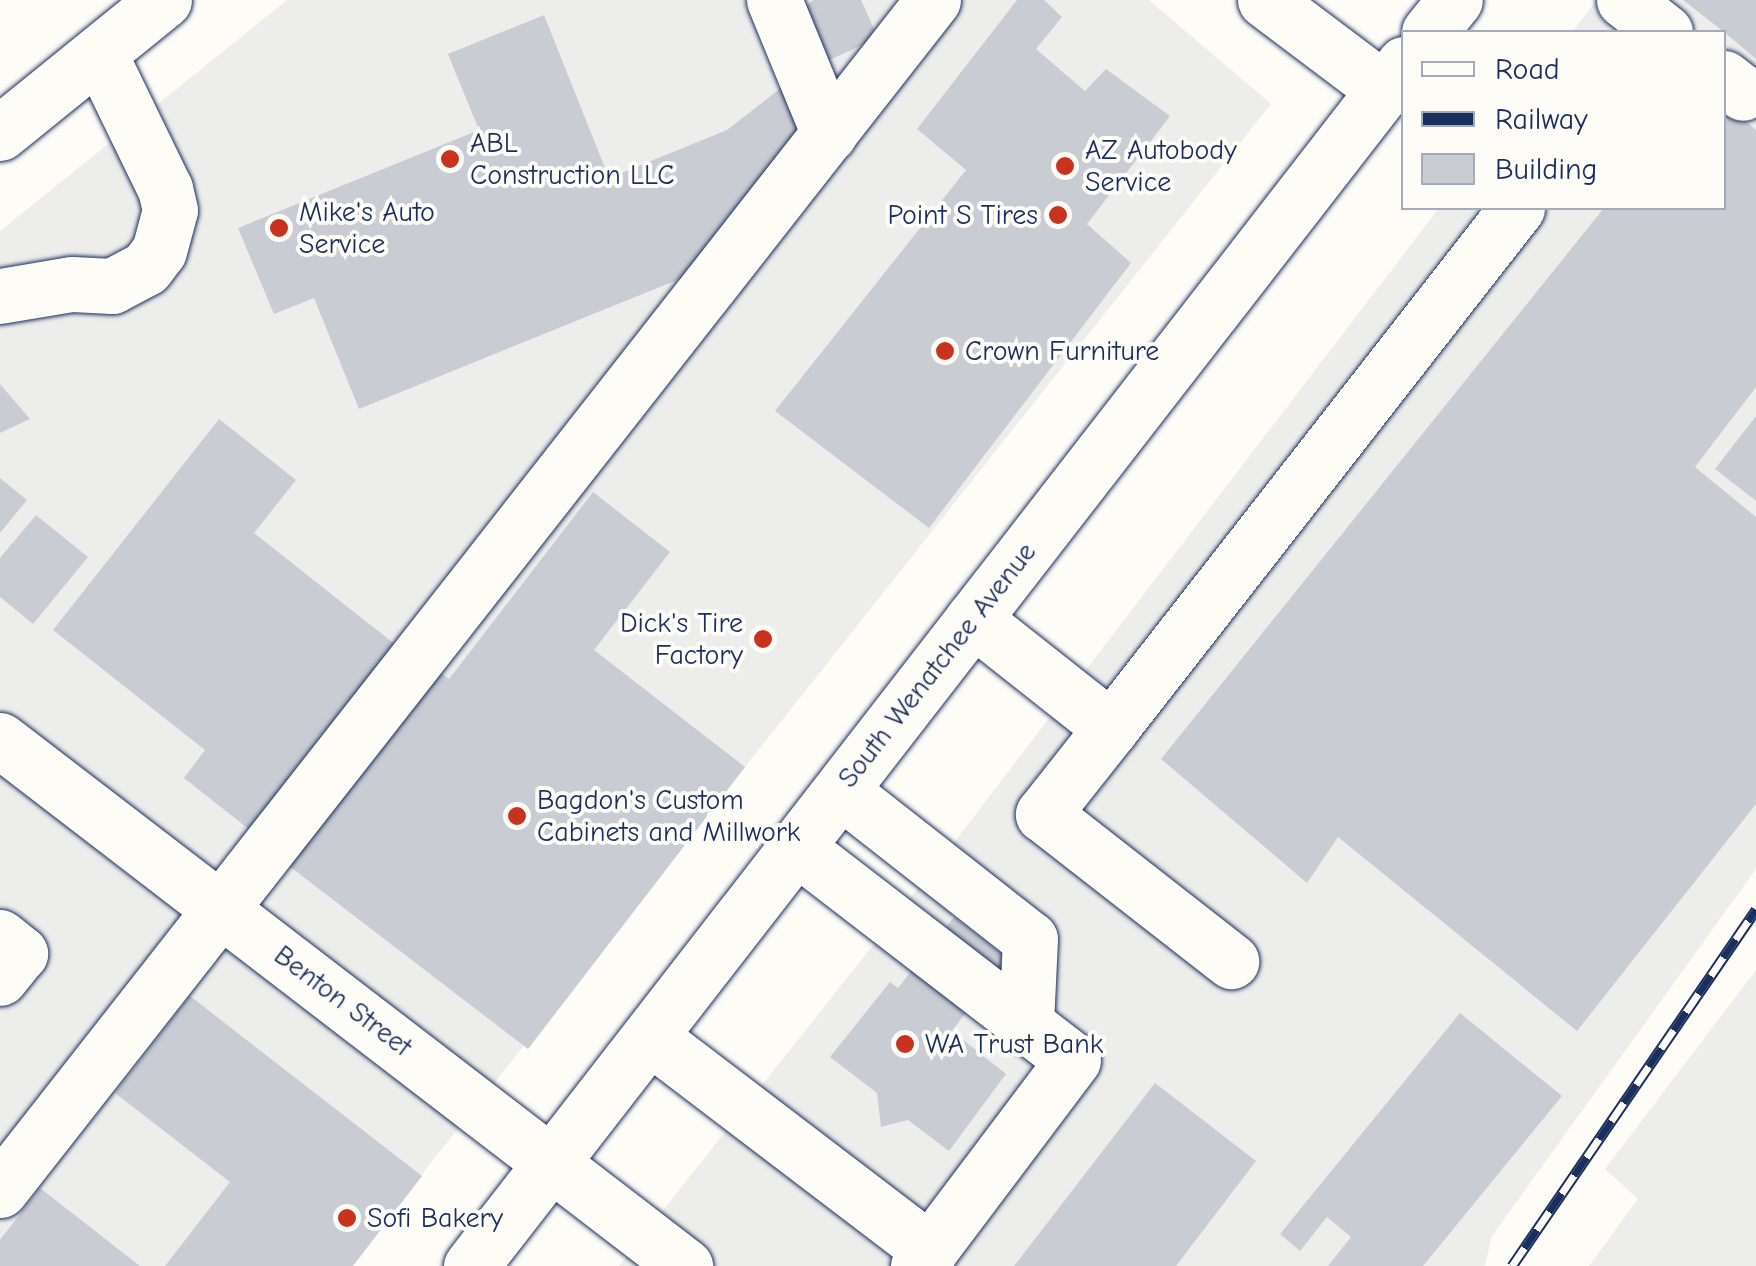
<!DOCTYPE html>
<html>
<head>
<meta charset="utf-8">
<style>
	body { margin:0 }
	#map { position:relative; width:1756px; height:1266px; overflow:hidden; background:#fdfcf7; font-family:"Comic Neue",sans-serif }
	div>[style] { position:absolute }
	.built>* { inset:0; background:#edeeec }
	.building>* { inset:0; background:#c9ccd3 }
	.roads { filter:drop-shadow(0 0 2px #1b2f5e) drop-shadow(0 0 2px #1b2f5e) }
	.minor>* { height:55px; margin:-27.5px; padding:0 27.5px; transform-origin:27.5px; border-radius:27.5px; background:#fdfcf7 }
	.major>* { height:55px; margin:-27.5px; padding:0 27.5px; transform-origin:27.5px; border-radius:27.5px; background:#fdfcf7 }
	.rail>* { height:11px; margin-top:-5.5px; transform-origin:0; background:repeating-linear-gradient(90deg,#fdfcf7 0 22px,#1b2f5e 0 44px); box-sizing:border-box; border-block:2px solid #1b2f5e }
	.dots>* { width:28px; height:28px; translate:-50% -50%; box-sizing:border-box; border:5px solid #fdfcf7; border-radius:50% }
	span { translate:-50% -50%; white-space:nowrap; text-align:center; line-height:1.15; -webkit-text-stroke:8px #fdfcf7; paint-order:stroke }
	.poi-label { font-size:28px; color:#1b2f5e }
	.left { translate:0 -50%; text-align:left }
	.right { translate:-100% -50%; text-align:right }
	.street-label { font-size:28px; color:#1b2f5e }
	.legend { position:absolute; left:1401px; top:30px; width:325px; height:180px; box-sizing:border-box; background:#fdfcf7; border:2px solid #a3aaba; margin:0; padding:12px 18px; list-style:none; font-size:30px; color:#1b2f5e }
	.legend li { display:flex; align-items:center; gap:20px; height:50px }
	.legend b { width:50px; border:2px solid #a3aaba }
</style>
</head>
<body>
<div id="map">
	<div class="built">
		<i style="clip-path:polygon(287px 0,1149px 0,1271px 104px,349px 1266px,0 1266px,0 231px)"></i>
		<i style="clip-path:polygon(1597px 0,1756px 0,1756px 869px,1492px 1236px,1485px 1266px,619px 1266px,953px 844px,1439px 208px,1724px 208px,1724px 32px,1572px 32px)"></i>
		<i style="clip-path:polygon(1756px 970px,1756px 1266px,1589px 1266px,1638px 1199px,1605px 1169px)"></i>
	</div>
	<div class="building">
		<i style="clip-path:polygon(813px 0,861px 0,878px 38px,825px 62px,802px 10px)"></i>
		<i style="clip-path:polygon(1017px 0,1044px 0,1062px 17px,1036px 49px,1085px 91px,1106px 69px,1170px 116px,1087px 224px,1131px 263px,929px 528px,775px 411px,966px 170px,917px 129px)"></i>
		<i style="clip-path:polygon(1683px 0,1756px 0,1756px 59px,1724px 32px)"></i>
		<i style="clip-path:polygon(544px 15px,609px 178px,727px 130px,786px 84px,805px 131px,706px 260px,688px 267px,692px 274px,359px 409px,314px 298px,274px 314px,238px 228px,479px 130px,448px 54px)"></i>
		<i style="clip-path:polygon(1724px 103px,1756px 130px,1756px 387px,1695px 467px,1756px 517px,1756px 804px,1577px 1031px,1338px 837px,1307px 883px,1161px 759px,1604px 208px,1724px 208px)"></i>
		<i style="clip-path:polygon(0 384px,30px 419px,0 433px)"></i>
		<i style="clip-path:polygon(1756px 416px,1756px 501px,1715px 469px)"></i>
		<i style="clip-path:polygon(219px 419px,296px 480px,254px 533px,406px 653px,260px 838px,184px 778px,205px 750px,53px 630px)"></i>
		<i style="clip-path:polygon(0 478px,27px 500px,0 533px)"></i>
		<i style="clip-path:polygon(593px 492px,670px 552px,594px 650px,745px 767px,528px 1049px,289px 866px,439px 671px,449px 679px)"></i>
		<i style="clip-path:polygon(36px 515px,88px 557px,33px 624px,0 597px,0 558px)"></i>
		<i style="clip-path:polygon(954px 917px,1007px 958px,952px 1031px,1006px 1074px,949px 1151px,908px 1120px,881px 1127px,877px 1093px,830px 1057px,890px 982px,898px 988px)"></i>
		<i style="clip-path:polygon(190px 996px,422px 1176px,353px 1266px,165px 1266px,230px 1182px,115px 1093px)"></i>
		<i style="clip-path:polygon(1460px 1013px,1562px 1096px,1423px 1266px,1328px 1266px,1351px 1237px,1327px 1217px,1300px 1251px,1280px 1234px)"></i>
		<i style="clip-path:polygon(1155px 1083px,1256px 1161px,1176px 1266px,1014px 1266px)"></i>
		<i style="clip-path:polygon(40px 1188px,140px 1266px,0 1266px,0 1240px)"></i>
	</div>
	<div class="roads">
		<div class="minor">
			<i style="left:774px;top:0;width:145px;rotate:67.7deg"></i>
			<i style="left:1265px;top:0;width:148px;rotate:37deg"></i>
			<i style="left:1624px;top:0;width:52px;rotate:38deg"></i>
			<i style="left:1724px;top:78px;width:24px;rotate:38deg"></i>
			<i style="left:0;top:296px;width:73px;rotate:-9.5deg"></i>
			<i style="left:72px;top:284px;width:40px;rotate:2.9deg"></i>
			<i style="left:112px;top:286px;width:38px;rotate:-28deg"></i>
			<i style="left:146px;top:268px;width:21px;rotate:-53deg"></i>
			<i style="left:159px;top:251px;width:42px;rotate:-75deg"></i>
			<i style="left:170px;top:210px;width:22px;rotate:-103deg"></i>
			<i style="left:165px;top:189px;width:151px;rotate:-115.9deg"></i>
			<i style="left:973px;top:619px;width:176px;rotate:38.3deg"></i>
			<i style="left:1111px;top:728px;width:660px;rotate:-52.02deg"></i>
			<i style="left:1111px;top:728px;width:110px;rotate:128.3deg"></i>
			<i style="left:1043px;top:814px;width:239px;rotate:38deg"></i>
			<i style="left:0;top:740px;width:864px;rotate:37.52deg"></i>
			<i style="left:841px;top:791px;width:240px;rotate:38.1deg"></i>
			<i style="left:1030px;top:939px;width:85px;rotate:92.7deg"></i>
			<i style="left:796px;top:847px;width:349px;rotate:37.6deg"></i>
			<i style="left:1073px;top:1060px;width:238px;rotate:127deg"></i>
			<i style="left:0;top:937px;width:26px;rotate:39deg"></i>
			<i style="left:20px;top:953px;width:32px;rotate:129deg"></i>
			<i style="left:650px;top:1037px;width:352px;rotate:37.3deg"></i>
			<i style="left:930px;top:1250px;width:20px;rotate:127deg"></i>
			<i style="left:0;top:1190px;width:1512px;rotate:-51.9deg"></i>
		</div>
		<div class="major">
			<i style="left:1429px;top:32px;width:41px;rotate:-50.9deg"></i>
			<i style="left:0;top:133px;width:211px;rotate:-39deg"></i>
			<i style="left:471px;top:1266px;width:1522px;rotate:-52.18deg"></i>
		</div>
	</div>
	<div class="rail">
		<i style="left:1512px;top:1266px;width:432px;rotate:-55.6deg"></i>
	</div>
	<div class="dots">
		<i style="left:450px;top:159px;background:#c8321e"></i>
		<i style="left:1065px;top:166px;background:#c8321e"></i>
		<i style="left:1058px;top:215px;background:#c8321e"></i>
		<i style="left:279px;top:228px;background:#c8321e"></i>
		<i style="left:945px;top:351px;background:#c8321e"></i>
		<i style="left:763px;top:639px;background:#c8321e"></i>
		<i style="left:517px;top:816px;background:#c8321e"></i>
		<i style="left:905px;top:1044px;background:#c8321e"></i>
		<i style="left:347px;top:1218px;background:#c8321e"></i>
	</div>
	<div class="poi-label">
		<span class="left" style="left:470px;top:159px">ABL<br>Construction LLC</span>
		<span class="left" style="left:1085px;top:166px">AZ Autobody<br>Service</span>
		<span class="left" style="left:299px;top:228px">Mike's Auto<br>Service</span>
		<span class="right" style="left:1038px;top:215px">Point S Tires</span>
		<span class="left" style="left:965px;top:351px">Crown Furniture</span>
		<span class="right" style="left:743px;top:639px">Dick's Tire<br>Factory</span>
		<span class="left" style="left:537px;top:816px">Bagdon's Custom<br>Cabinets and Millwork</span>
		<span class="left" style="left:925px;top:1044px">WA Trust Bank</span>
		<span class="left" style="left:367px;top:1218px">Sofi Bakery</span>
	</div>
	<div class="street-label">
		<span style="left:937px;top:665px;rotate:-52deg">South Wenatchee Avenue</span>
		<span style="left:343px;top:1001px;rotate:37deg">Benton Street</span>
	</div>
	<ul class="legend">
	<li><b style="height:12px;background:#fdfcf7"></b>Road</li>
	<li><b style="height:12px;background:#1b2f5e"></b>Railway</li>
	<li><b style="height:28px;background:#c9ccd3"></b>Building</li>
	</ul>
</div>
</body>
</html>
